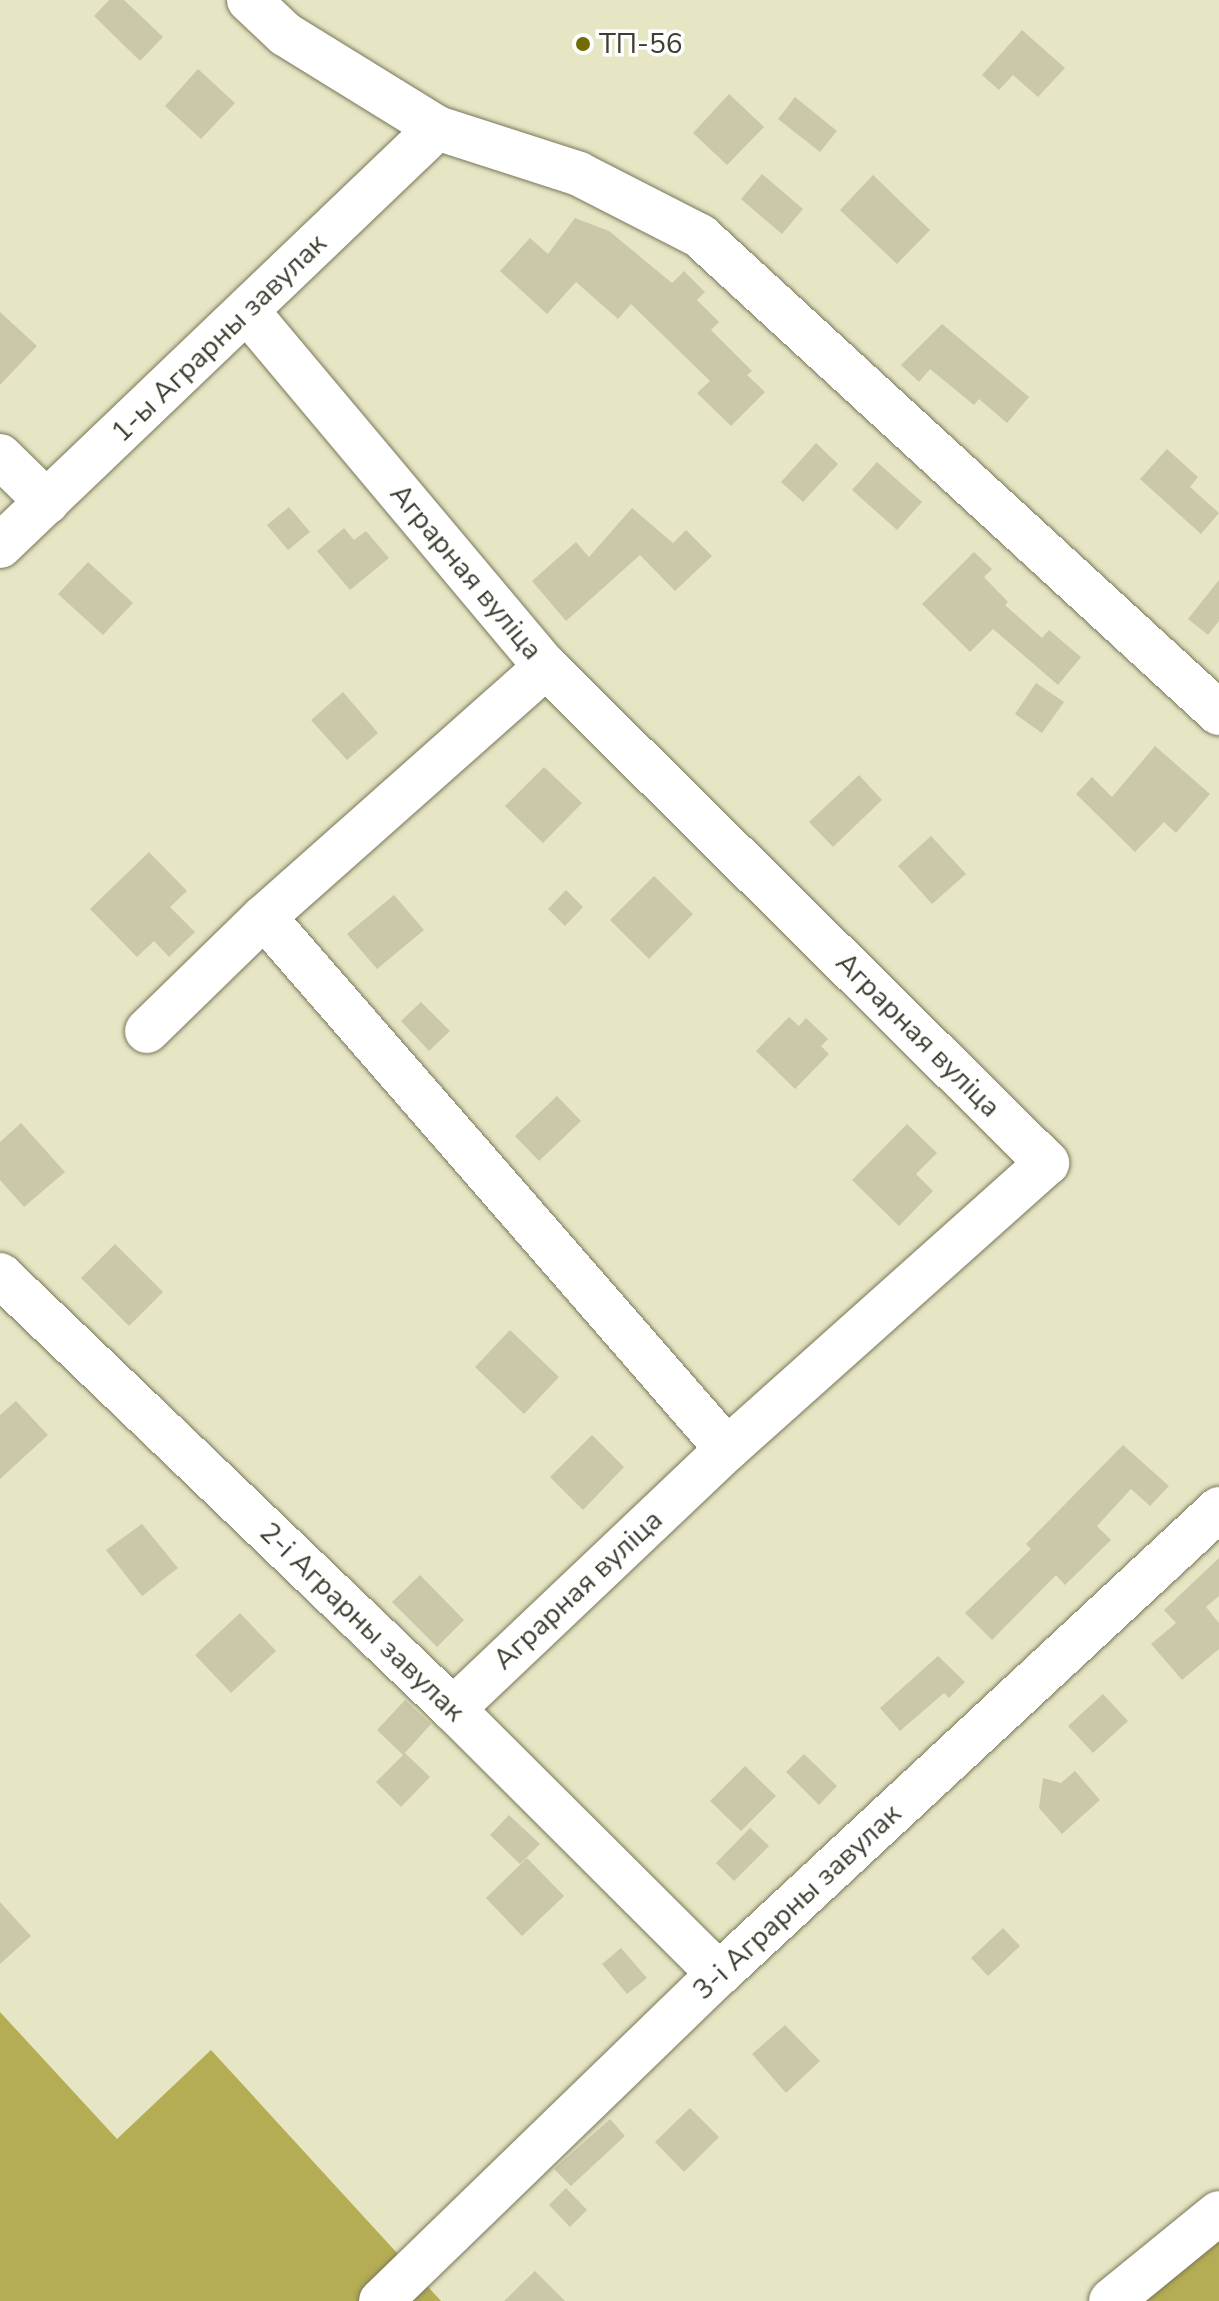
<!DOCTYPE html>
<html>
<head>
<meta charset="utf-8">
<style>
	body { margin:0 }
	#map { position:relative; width:1219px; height:2301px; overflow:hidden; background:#e6e5c4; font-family:"Nunito Sans",sans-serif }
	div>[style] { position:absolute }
	.forest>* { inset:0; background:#b5ad54 }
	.building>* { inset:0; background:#cac8a9 }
	.roads { filter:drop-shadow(0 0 2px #79775a) drop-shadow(0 0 2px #79775a) }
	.minor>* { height:44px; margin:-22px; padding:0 22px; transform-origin:22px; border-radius:22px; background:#fff }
	.dots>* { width:22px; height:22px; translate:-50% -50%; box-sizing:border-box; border:4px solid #fff; border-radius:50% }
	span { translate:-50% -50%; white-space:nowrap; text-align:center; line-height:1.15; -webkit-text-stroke:7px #fff; paint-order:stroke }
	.poi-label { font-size:28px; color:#3f3e31 }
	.left { translate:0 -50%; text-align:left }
	.street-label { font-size:28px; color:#3f3e31 }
</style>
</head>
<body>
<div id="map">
	<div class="forest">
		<i style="clip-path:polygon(0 2012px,117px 2139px,211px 2050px,441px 2301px,0 2301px)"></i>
		<i style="clip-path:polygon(1219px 2200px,1219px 2301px,1089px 2301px)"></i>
	</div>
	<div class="building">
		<i style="clip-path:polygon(109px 0,124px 0,163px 37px,140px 61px,94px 16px)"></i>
		<i style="clip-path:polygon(1022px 30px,1065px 68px,1038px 97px,1013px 75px,999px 90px,982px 75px)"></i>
		<i style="clip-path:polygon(198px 69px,235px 103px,201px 139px,165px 106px)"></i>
		<i style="clip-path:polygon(729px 94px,764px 127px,727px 165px,693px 133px)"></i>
		<i style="clip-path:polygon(795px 97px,837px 131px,820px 152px,778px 119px)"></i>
		<i style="clip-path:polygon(762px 174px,803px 209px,782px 234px,741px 199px)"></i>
		<i style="clip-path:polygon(873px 175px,930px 230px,897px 264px,840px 210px)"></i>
		<i style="clip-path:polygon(575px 218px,609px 231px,672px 283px,684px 271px,705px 292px,697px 300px,719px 322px,711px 330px,752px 371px,747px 375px,765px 392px,731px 426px,697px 393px,710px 381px,631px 304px,618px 319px,576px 282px,547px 314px,500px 271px,530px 238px,548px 254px)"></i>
		<i style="clip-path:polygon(0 312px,37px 346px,0 385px)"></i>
		<i style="clip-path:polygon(942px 324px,1029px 397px,1007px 423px,979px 399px,974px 405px,930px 369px,919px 382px,901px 365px)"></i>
		<i style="clip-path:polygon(816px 443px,838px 464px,803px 502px,781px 482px)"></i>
		<i style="clip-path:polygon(1167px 449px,1198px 477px,1190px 487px,1219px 513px,1201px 534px,1140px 479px)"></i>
		<i style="clip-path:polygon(877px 462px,922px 502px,897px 530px,852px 490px)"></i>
		<i style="clip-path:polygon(289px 507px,310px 532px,288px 550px,267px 525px)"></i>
		<i style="clip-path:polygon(632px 508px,673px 543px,686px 530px,712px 556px,675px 591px,640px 555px,566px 621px,532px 581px,576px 542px,589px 557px)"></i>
		<i style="clip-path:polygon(344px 528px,354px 540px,366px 531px,389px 558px,350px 590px,317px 551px)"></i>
		<i style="clip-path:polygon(974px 552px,992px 569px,984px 577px,1008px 602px,1005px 605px,1042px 638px,1049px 630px,1081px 657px,1058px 685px,993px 629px,970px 652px,922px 604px)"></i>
		<i style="clip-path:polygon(88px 562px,133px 603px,103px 635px,58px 594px)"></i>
		<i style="clip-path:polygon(1219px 580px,1219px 621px,1208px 635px,1188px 619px)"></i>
		<i style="clip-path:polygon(1036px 683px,1064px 702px,1042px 733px,1015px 714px)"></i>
		<i style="clip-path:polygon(343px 692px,378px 733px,347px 760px,311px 720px)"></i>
		<i style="clip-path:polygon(1155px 746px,1210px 794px,1176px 833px,1164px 822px,1135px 852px,1076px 794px,1092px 777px,1112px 797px)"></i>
		<i style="clip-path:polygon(544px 767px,582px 803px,543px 843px,505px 806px)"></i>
		<i style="clip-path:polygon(859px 775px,882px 800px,833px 847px,809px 822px)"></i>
		<i style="clip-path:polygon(931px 836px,966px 874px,932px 904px,898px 866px)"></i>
		<i style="clip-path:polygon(149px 852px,187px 891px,170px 907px,195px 932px,169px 957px,154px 941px,137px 957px,90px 909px)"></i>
		<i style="clip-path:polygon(654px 876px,693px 914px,649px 959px,610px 920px)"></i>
		<i style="clip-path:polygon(566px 890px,583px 907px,565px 926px,548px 909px)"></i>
		<i style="clip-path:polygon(394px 895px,424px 930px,377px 969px,347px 934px)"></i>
		<i style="clip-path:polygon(421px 1002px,450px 1031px,429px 1051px,401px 1021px)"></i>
		<i style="clip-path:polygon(789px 1017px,799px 1026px,806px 1018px,828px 1039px,821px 1046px,829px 1054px,795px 1089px,756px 1051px)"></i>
		<i style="clip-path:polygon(557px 1096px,581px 1121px,539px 1161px,515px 1136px)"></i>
		<i style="clip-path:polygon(21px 1123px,65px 1172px,24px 1207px,0 1180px,0 1142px)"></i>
		<i style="clip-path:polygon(907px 1124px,937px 1153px,916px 1174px,933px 1191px,899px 1226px,852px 1180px)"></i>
		<i style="clip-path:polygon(115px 1244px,163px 1292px,129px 1326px,81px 1278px)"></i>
		<i style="clip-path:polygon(510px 1330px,559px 1377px,524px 1414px,475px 1367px)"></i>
		<i style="clip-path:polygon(16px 1401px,48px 1435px,0 1479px,0 1415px)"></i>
		<i style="clip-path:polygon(592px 1435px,624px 1467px,583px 1510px,550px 1477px)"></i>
		<i style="clip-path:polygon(1123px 1445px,1169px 1486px,1150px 1506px,1131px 1489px,1097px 1526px,1111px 1540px,1065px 1585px,1056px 1575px,992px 1640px,965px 1613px,1031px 1549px,1026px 1544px)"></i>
		<i style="clip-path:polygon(142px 1524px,178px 1568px,142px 1596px,106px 1550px)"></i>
		<i style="clip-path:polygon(1219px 1558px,1219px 1596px,1206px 1607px,1219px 1623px,1219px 1649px,1182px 1680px,1151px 1644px,1176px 1623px,1164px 1610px)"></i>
		<i style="clip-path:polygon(420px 1575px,464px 1620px,437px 1647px,392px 1602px)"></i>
		<i style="clip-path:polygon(240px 1613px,276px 1651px,231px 1693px,195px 1655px)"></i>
		<i style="clip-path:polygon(938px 1656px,965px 1682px,949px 1698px,944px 1693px,900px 1731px,880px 1708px)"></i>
		<i style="clip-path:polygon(1103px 1694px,1128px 1721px,1093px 1753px,1068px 1726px)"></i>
		<i style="clip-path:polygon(405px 1700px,431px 1724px,405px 1753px,430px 1777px,401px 1807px,376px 1782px,403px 1755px,377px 1730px)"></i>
		<i style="clip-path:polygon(804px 1754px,837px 1786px,819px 1805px,786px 1772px)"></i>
		<i style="clip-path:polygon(745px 1766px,776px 1796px,741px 1831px,710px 1801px)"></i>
		<i style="clip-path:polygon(1075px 1771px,1100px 1800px,1062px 1834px,1039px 1808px,1043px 1778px,1061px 1783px)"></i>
		<i style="clip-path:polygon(509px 1815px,540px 1844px,520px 1864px,490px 1835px)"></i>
		<i style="clip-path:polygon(750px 1828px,769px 1846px,734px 1881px,716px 1863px)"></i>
		<i style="clip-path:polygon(527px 1858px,564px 1896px,522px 1936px,486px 1898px)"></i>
		<i style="clip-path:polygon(0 1902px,31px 1936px,0 1964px)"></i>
		<i style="clip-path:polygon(1003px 1928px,1020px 1946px,988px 1976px,971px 1958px)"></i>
		<i style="clip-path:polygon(621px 1948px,647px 1978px,627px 1994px,602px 1964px)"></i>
		<i style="clip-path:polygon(785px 2025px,820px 2061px,786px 2093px,752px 2054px)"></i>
		<i style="clip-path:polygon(690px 2108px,719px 2137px,684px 2172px,655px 2142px)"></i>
		<i style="clip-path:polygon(610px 2119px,625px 2136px,571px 2186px,554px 2169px)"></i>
		<i style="clip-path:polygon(566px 2188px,587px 2210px,570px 2227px,549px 2205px)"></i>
		<i style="clip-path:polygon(535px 2271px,565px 2301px,504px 2301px)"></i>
	</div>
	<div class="roads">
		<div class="minor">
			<i style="left:249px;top:0;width:50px;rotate:43.4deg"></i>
			<i style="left:285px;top:34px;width:179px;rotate:31.7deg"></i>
			<i style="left:437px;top:128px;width:149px;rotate:17.9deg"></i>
			<i style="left:579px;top:174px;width:136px;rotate:27.1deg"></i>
			<i style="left:700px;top:236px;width:705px;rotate:42.59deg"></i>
			<i style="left:247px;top:311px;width:465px;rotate:50deg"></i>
			<i style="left:546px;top:667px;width:705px;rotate:44.71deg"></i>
			<i style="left:1047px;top:1163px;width:429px;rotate:138.2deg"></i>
			<i style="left:727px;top:1449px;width:378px;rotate:136.5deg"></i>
			<i style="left:0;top:456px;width:66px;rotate:44.4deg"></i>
			<i style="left:0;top:546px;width:605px;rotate:-43.73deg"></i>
			<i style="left:264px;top:917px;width:705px;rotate:48.97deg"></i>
			<i style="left:147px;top:1031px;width:163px;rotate:-44.3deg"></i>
			<i style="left:264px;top:917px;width:377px;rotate:-41.6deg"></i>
			<i style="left:0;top:1275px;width:627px;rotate:43.77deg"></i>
			<i style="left:453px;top:1709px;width:375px;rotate:44.9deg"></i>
			<i style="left:381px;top:2301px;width:470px;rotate:-44.1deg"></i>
			<i style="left:719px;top:1974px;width:683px;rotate:-42.92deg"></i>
			<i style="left:1111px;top:2301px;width:139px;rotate:-39.2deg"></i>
		</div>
	</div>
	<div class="dots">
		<i style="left:583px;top:44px;background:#736b06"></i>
	</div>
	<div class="poi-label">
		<span class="left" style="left:599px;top:44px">ТП-56</span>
	</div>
	<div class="street-label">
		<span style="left:219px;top:338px;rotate:-44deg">1-ы Аграрны завулак</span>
		<span style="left:466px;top:572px;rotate:50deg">Аграрная вуліца</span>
		<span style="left:918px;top:1035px;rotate:45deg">Аграрная вуліца</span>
		<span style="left:578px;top:1590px;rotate:-43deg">Аграрная вуліца</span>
		<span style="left:362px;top:1622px;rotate:44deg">2-і Аграрны завулак</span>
		<span style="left:797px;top:1902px;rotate:-43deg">3-і Аграрны завулак</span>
	</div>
</div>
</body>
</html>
